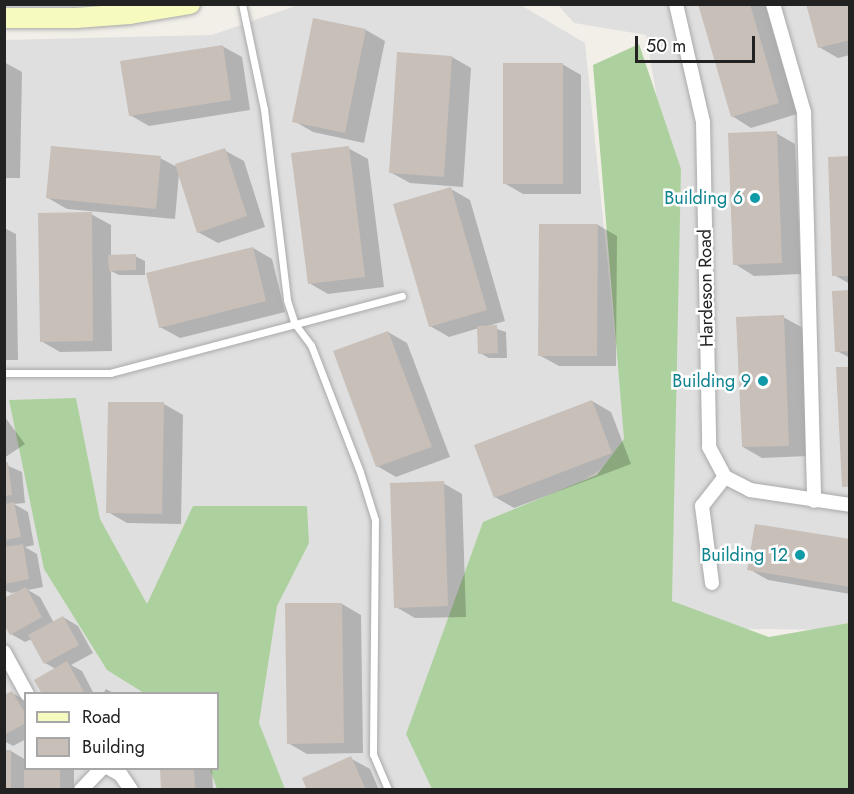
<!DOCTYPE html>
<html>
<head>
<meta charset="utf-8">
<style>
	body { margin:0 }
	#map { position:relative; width:854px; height:794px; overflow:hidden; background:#f2efe9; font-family:Jost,sans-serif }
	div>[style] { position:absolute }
	.residential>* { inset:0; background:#e0dfdf }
	.forest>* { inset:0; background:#add19e }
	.shadow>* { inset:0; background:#0003 }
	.building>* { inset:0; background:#c7bfb8 }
	.roads { filter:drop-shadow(0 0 2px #a9a9a9) drop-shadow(0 0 2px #a9a9a9) }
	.lane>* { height:7px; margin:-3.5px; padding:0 3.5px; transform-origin:3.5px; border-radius:3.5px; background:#fff }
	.street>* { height:14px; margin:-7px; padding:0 7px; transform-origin:7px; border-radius:7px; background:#fff }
	.secondary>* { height:20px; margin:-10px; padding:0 10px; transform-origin:10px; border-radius:10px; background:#f7fabf }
	.dots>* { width:16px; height:16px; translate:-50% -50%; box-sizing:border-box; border:3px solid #fff; border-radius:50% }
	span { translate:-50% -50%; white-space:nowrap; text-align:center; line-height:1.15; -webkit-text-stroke:5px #fff; paint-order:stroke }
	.culture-label { font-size:18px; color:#0d838f }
	.right { translate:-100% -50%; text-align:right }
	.street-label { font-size:18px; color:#222 }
	.frame { position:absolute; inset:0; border:6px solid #222; pointer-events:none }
	.legend { position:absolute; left:24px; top:692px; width:195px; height:78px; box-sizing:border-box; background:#fff; border:2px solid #a7a7a7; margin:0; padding:8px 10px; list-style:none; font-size:18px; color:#222 }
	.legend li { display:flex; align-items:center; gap:12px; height:30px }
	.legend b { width:30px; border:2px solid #a7a7a7 }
	.scale { position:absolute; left:635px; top:36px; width:120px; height:27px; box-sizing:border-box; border:3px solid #222; border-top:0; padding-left:8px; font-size:18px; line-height:21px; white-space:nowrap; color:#222; -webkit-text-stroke:4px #fff; paint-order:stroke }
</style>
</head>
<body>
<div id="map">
	<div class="residential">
		<i style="clip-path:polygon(evenodd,519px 4px,585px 43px,627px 452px,505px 531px,461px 789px,5px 789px,4px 40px,212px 35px,298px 5px,519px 4px,26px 694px,218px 694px,218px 768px,26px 768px,26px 694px)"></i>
		<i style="clip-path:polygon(558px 5px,849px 5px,849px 630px,652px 628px,672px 184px,646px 35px,574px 23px)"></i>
	</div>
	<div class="forest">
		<i style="clip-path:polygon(639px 44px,681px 169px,672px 601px,769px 637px,849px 623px,849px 789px,432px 789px,406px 734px,483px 522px,597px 475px,624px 439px,593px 65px)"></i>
		<i style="clip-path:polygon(76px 398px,100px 519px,147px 604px,193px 506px,307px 506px,309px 543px,277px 606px,259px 723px,285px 789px,217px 789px,210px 769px,218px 768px,218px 694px,144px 693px,107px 670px,44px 569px,9px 400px)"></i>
	</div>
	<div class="shadow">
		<i style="clip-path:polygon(699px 4px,765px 4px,797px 114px,751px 128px,732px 116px)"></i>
		<i style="clip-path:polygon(850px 4px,850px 55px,838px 58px,819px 47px)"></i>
		<i style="clip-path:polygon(366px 30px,385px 41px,364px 143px,313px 132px,294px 121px)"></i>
		<i style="clip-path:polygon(222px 46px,242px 57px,250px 110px,149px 126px,130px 115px)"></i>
		<i style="clip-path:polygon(452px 57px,471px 68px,463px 187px,410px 183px,390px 172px)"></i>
		<i style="clip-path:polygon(4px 62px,22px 72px,20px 178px,4px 178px)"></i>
		<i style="clip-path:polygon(562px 64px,581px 75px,581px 194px,523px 194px,504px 183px)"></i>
		<i style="clip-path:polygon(776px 133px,795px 144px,801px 274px,754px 276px,735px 264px)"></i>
		<i style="clip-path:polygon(348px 148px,368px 159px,384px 287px,328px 294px,309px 283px)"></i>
		<i style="clip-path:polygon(224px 150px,244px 161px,265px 227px,218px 243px,198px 232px,179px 173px,175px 219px,67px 209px,48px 198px,160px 158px,175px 166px)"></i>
		<i style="clip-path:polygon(850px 158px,850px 284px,834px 275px)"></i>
		<i style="clip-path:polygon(451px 189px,470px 200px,505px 321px,488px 326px,506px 332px,507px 358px,489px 358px,480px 353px,479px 328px,449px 337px,430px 326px)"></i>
		<i style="clip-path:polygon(91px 214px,111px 225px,111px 256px,135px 256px,145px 261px,145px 275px,119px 275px,111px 271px,112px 351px,60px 352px,41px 341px)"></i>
		<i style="clip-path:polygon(598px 225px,617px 236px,616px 366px,559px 366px,539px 355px)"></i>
		<i style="clip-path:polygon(4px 228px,16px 234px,18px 360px,4px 360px)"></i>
		<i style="clip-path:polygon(253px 248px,272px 259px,285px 312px,180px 338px,160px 327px)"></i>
		<i style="clip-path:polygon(850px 291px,850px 358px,837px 351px)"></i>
		<i style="clip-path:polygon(783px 317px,803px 328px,808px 456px,762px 458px,743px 447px)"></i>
		<i style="clip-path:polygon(388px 332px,407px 343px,450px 457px,396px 477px,377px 466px)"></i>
		<i style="clip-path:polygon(592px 401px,611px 412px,631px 464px,514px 508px,495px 497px)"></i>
		<i style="clip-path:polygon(164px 404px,183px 415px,181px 524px,127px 523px,108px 512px)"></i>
		<i style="clip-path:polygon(4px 416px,25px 444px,4px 458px)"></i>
		<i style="clip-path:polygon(4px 464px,22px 472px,25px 503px,14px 504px,28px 512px,34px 545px,25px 547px,37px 554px,43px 587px,28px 590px,40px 597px,54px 623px,63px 617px,78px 626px,93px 653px,71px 665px,82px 671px,94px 694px,43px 694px,56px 669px,45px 663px,32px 639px,25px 642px,11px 634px,17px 592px,11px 593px,4px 590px)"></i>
		<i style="clip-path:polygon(443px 483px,462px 494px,466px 617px,415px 618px,396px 607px)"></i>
		<i style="clip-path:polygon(850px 541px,850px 594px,768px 580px,749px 569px)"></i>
		<i style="clip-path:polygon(342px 604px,361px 615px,363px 753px,307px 754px,288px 743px,286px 605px)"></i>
		<i style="clip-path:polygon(106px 689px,115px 694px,103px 694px)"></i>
		<i style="clip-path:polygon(12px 693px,26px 700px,26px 739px,13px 746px,4px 741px,4px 697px)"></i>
		<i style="clip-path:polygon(11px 751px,26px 760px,26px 768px,74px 768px,74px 790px,4px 790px)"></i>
		<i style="clip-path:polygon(350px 758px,370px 769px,379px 790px,308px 790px)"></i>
		<i style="clip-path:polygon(162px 768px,212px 768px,213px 790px,162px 790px)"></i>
	</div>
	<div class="building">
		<i style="clip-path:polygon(698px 4px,750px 4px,779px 103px,731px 117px)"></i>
		<i style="clip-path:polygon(806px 4px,850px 4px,850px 40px,818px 48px)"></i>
		<i style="clip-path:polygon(313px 18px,366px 29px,345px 133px,292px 122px)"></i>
		<i style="clip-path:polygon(223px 45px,231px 100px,129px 116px,120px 61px)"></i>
		<i style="clip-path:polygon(397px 52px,452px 56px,444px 177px,389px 173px)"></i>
		<i style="clip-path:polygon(503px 63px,563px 63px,563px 184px,503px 184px)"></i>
		<i style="clip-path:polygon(777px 131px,782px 263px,733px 265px,728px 133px)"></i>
		<i style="clip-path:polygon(51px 146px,161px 156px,156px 209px,46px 198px)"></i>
		<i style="clip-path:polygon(349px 146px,365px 277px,308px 284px,291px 153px)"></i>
		<i style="clip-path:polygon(225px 148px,247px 216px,197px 233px,175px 164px)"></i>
		<i style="clip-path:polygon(850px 156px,850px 276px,832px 276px,828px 157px)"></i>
		<i style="clip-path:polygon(451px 187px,487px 310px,429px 327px,393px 204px)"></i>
		<i style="clip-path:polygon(92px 212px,93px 341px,40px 342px,38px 213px)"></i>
		<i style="clip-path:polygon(539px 224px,598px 224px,597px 356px,538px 356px)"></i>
		<i style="clip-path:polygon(253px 247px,266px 301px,159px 328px,146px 273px)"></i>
		<i style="clip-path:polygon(136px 254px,136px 270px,109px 271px,108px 255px)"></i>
		<i style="clip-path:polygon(850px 290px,850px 351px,835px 352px,832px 291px)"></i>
		<i style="clip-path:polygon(784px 315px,789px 446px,742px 447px,736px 317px)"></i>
		<i style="clip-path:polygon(497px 325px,498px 353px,478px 354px,477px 326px)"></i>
		<i style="clip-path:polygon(388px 331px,432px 447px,376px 467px,333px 351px)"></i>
		<i style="clip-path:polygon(836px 367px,850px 367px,850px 487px,842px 487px)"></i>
		<i style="clip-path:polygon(592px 400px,612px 453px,494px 498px,474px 445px)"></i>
		<i style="clip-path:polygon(108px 402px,164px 402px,162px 514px,106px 513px)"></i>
		<i style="clip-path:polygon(8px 462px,12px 495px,4px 496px,4px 463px)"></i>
		<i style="clip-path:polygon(444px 481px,448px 606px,394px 608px,390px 483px)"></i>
		<i style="clip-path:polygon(14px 502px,21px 537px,4px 540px,4px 504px)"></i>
		<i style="clip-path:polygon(755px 524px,850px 539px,850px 587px,747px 570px)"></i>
		<i style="clip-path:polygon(23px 544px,29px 579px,4px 584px,4px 547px)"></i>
		<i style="clip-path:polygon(26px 587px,42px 617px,10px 635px,4px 625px,4px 598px)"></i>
		<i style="clip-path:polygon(285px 603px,342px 603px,344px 743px,287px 744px)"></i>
		<i style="clip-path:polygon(63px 616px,79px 645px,44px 664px,28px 635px)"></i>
		<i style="clip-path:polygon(67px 661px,84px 692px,42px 694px,34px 680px)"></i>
		<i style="clip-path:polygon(12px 691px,26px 715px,26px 723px,4px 735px,4px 695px)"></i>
		<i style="clip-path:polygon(4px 750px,11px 750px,11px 790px,4px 790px)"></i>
		<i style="clip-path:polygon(351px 756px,366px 790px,307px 790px,302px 778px)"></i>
		<i style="clip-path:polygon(24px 768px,60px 768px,60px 789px,24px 789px)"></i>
		<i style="clip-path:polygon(160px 768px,194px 768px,195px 790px,161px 790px)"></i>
	</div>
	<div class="roads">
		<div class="lane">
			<i style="left:242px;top:4px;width:107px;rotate:78.2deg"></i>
			<i style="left:264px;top:109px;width:192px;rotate:83.1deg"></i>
			<i style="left:287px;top:300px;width:25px;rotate:72deg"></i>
			<i style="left:295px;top:324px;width:26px;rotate:53deg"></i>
			<i style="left:311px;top:345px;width:136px;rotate:68.9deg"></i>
			<i style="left:360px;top:472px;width:50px;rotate:72.6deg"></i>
			<i style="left:375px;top:520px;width:234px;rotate:90.5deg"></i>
			<i style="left:373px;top:754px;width:39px;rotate:67deg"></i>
			<i style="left:4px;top:373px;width:106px"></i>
			<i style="left:110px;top:373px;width:302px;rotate:-14.8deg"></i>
		</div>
		<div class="street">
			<i style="left:676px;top:4px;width:121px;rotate:77.1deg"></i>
			<i style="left:703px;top:122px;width:325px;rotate:88.9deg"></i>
			<i style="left:709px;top:447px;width:34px;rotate:62deg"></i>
			<i style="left:725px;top:477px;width:28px;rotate:27deg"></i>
			<i style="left:750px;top:490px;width:101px;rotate:8.5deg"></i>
			<i style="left:773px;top:4px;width:112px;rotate:74deg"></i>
			<i style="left:804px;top:112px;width:389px;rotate:88.5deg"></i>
			<i style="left:712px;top:583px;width:78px;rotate:-97.4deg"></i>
			<i style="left:702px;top:506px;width:37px;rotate:-52deg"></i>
			<i style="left:4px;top:652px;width:48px;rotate:61.3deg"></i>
			<i style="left:109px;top:768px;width:14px;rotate:30deg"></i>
			<i style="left:121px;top:775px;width:18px;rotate:56deg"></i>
			<i style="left:81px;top:790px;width:30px;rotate:-46deg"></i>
		</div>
		<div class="secondary">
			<i style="left:4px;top:18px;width:72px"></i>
			<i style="left:76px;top:18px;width:54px;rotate:-4.2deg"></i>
			<i style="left:130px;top:14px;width:61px;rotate:-9.5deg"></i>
		</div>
	</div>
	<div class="dots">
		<i style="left:755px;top:198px;background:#0f9aa8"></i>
		<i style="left:763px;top:381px;background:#0f9aa8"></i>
		<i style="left:800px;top:555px;background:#0f9aa8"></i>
	</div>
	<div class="culture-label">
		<span class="right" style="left:743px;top:198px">Building 6</span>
		<span class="right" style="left:751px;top:381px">Building 9</span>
		<span class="right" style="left:788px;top:555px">Building 12</span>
	</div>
	<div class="street-label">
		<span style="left:706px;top:288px;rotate:-91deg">Hardeson Road</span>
	</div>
	<div class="frame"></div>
	<ul class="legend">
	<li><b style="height:8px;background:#f7fabf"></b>Road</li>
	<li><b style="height:16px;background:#c7bfb8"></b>Building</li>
	</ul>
	<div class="scale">50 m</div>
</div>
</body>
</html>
